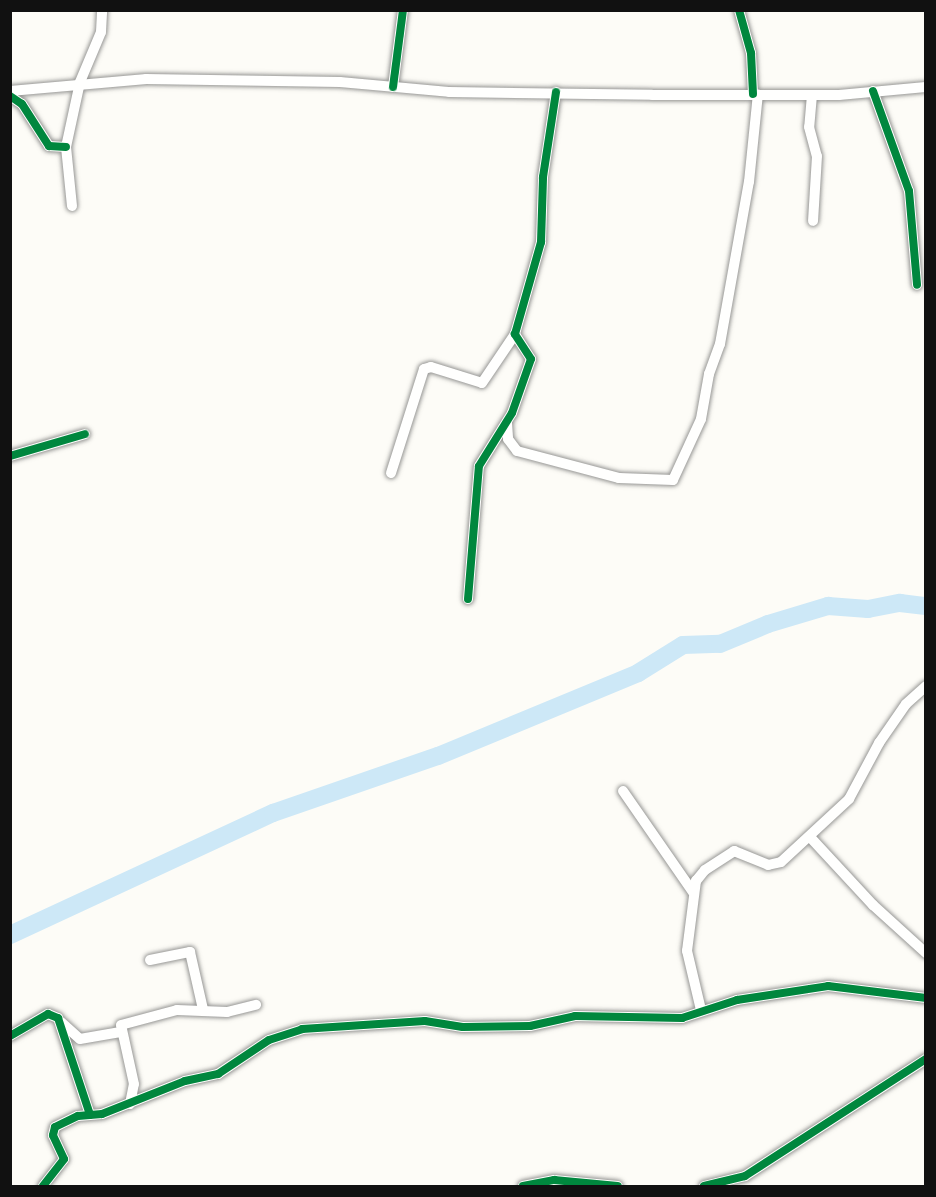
<!DOCTYPE html>
<html>
<head>
<meta charset="utf-8">
<style>
	body { margin:0 }
	#map { position:relative; width:936px; height:1197px; overflow:hidden; background:#fdfcf7; font-family:Bitter,serif }
	div>[style] { position:absolute }
	.river>* { height:18px; margin:-9px; padding:0 9px; transform-origin:9px; border-radius:9px; background:#cde8f7 }
	.roads { filter:drop-shadow(0 0 2px #979795) drop-shadow(0 0 2px #979795) }
	.minor>* { height:10px; margin:-5px; padding:0 5px; transform-origin:5px; border-radius:5px; background:#fffffe }
	.cycleway>* { height:8px; margin:-4px; padding:0 4px; transform-origin:4px; border-radius:4px; background:#00873e }
	span { translate:-50% -50%; white-space:nowrap; text-align:center; line-height:1.15; -webkit-text-stroke:6px #fff; paint-order:stroke }
	.frame { position:absolute; inset:0; border:12px solid #111; pointer-events:none }
</style>
</head>
<body>
<div id="map">
	<div class="river">
		<i style="left:10px;top:935px;width:290px;rotate:-24.9deg"></i>
		<i style="left:273px;top:813px;width:175px;rotate:-19.1deg"></i>
		<i style="left:438px;top:756px;width:217px;rotate:-22.5deg"></i>
		<i style="left:638px;top:673px;width:53px;rotate:-31.9deg"></i>
		<i style="left:683px;top:645px;width:37px;rotate:-2deg"></i>
		<i style="left:720px;top:644px;width:52px;rotate:-22.6deg"></i>
		<i style="left:768px;top:624px;width:63px;rotate:-16.7deg"></i>
		<i style="left:828px;top:606px;width:40px;rotate:4.3deg"></i>
		<i style="left:868px;top:609px;width:33px;rotate:-11deg"></i>
		<i style="left:900px;top:603px;width:26px;rotate:7deg"></i>
	</div>
	<div class="roads">
		<div class="minor">
			<i style="left:739px;top:10px;width:45px;rotate:74.4deg"></i>
			<i style="left:751px;top:53px;width:41px;rotate:87.2deg"></i>
			<i style="left:393px;top:87px;width:78px;rotate:-82.6deg"></i>
			<i style="left:10px;top:91px;width:137px;rotate:-5deg"></i>
			<i style="left:146px;top:79px;width:194px;rotate:0.9deg"></i>
			<i style="left:340px;top:82px;width:109px;rotate:5.2deg"></i>
			<i style="left:449px;top:92px;width:203px;rotate:0.8deg"></i>
			<i style="left:652px;top:95px;width:187px"></i>
			<i style="left:839px;top:95px;width:87px;rotate:-5.3deg"></i>
			<i style="left:873px;top:91px;width:106px;rotate:70.2deg"></i>
			<i style="left:909px;top:191px;width:94px;rotate:85.1deg"></i>
			<i style="left:812px;top:95px;width:32px;rotate:95deg"></i>
			<i style="left:809px;top:127px;width:30px;rotate:75deg"></i>
			<i style="left:817px;top:156px;width:65px;rotate:93.5deg"></i>
			<i style="left:10px;top:96px;width:14px;rotate:34deg"></i>
			<i style="left:22px;top:104px;width:50px;rotate:57.3deg"></i>
			<i style="left:49px;top:146px;width:17px;rotate:3deg"></i>
			<i style="left:72px;top:206px;width:59px;rotate:-95.8deg"></i>
			<i style="left:66px;top:147px;width:66px;rotate:-77.8deg"></i>
			<i style="left:80px;top:82px;width:54px;rotate:-67.2deg"></i>
			<i style="left:101px;top:32px;width:22px;rotate:-87deg"></i>
			<i style="left:507px;top:423px;width:16px;rotate:86deg"></i>
			<i style="left:508px;top:439px;width:15px;rotate:53deg"></i>
			<i style="left:517px;top:451px;width:106px;rotate:14.8deg"></i>
			<i style="left:619px;top:478px;width:54px;rotate:2.1deg"></i>
			<i style="left:673px;top:480px;width:67px;rotate:-65.3deg"></i>
			<i style="left:701px;top:419px;width:46px;rotate:-79.9deg"></i>
			<i style="left:709px;top:374px;width:32px;rotate:-70deg"></i>
			<i style="left:720px;top:344px;width:165px;rotate:-79.9deg"></i>
			<i style="left:749px;top:182px;width:88px;rotate:-84.2deg"></i>
			<i style="left:10px;top:456px;width:78px;rotate:-16.3deg"></i>
			<i style="left:391px;top:473px;width:109px;rotate:-72.4deg"></i>
			<i style="left:424px;top:369px;width:7px;rotate:-16deg"></i>
			<i style="left:431px;top:367px;width:53px;rotate:17.4deg"></i>
			<i style="left:482px;top:383px;width:59px;rotate:-56deg"></i>
			<i style="left:468px;top:599px;width:133px;rotate:-85.3deg"></i>
			<i style="left:479px;top:466px;width:62px;rotate:-58.1deg"></i>
			<i style="left:512px;top:413px;width:57px;rotate:-70.6deg"></i>
			<i style="left:531px;top:359px;width:30px;rotate:-123deg"></i>
			<i style="left:515px;top:334px;width:96px;rotate:-74.2deg"></i>
			<i style="left:541px;top:242px;width:65px;rotate:-88.2deg"></i>
			<i style="left:543px;top:177px;width:86px;rotate:-81.3deg"></i>
			<i style="left:623px;top:791px;width:123px;rotate:55.3deg"></i>
			<i style="left:810px;top:837px;width:93px;rotate:47.2deg"></i>
			<i style="left:873px;top:905px;width:72px;rotate:42.2deg"></i>
			<i style="left:150px;top:960px;width:41px;rotate:-11.3deg"></i>
			<i style="left:190px;top:952px;width:58px;rotate:77.2deg"></i>
			<i style="left:701px;top:1010px;width:61px;rotate:-103.3deg"></i>
			<i style="left:687px;top:951px;width:71px;rotate:-82.7deg"></i>
			<i style="left:696px;top:881px;width:14px;rotate:-51deg"></i>
			<i style="left:705px;top:870px;width:35px;rotate:-33deg"></i>
			<i style="left:734px;top:851px;width:37px;rotate:22deg"></i>
			<i style="left:768px;top:865px;width:13px;rotate:-13deg"></i>
			<i style="left:781px;top:862px;width:93px;rotate:-42.8deg"></i>
			<i style="left:849px;top:799px;width:64px;rotate:-61.8deg"></i>
			<i style="left:879px;top:743px;width:47px;rotate:-55.3deg"></i>
			<i style="left:906px;top:704px;width:27px;rotate:-42deg"></i>
			<i style="left:61px;top:1022px;width:25px;rotate:42deg"></i>
			<i style="left:80px;top:1039px;width:41px;rotate:-9.9deg"></i>
			<i style="left:10px;top:1036px;width:44px;rotate:-30.1deg"></i>
			<i style="left:48px;top:1014px;width:11px;rotate:22deg"></i>
			<i style="left:58px;top:1018px;width:102px;rotate:71.7deg"></i>
			<i style="left:130px;top:1104px;width:20px;rotate:-79deg"></i>
			<i style="left:134px;top:1084px;width:60px;rotate:-102.4deg"></i>
			<i style="left:121px;top:1025px;width:58px;rotate:-15deg"></i>
			<i style="left:177px;top:1010px;width:50px;rotate:2.3deg"></i>
			<i style="left:227px;top:1012px;width:30px;rotate:-14deg"></i>
			<i style="left:43px;top:1186px;width:34px;rotate:-52deg"></i>
			<i style="left:64px;top:1159px;width:26px;rotate:-115deg"></i>
			<i style="left:53px;top:1135px;width:8px;rotate:-76deg"></i>
			<i style="left:55px;top:1127px;width:25px;rotate:-26deg"></i>
			<i style="left:78px;top:1116px;width:24px;rotate:-5deg"></i>
			<i style="left:102px;top:1114px;width:89px;rotate:-21.7deg"></i>
			<i style="left:185px;top:1081px;width:34px;rotate:-12deg"></i>
			<i style="left:218px;top:1074px;width:61px;rotate:-33.7deg"></i>
			<i style="left:269px;top:1040px;width:35px;rotate:-18deg"></i>
			<i style="left:302px;top:1029px;width:123px;rotate:-3.7deg"></i>
			<i style="left:425px;top:1021px;width:38px;rotate:9deg"></i>
			<i style="left:463px;top:1027px;width:67px;rotate:-0.9deg"></i>
			<i style="left:530px;top:1026px;width:46px;rotate:-12.5deg"></i>
			<i style="left:575px;top:1016px;width:107px;rotate:1.1deg"></i>
			<i style="left:682px;top:1018px;width:58px;rotate:-18.1deg"></i>
			<i style="left:737px;top:1000px;width:92px;rotate:-8.7deg"></i>
			<i style="left:828px;top:986px;width:99px;rotate:7deg"></i>
			<i style="left:523px;top:1186px;width:32px;rotate:-11deg"></i>
			<i style="left:554px;top:1180px;width:64px;rotate:5.4deg"></i>
			<i style="left:704px;top:1186px;width:42px;rotate:-13.7deg"></i>
			<i style="left:745px;top:1176px;width:216px;rotate:-32.9deg"></i>
		</div>
	</div>
	<div class="cycleway">
		<i style="left:739px;top:10px;width:45px;rotate:74.4deg"></i>
		<i style="left:751px;top:53px;width:41px;rotate:87.2deg"></i>
		<i style="left:393px;top:87px;width:78px;rotate:-82.6deg"></i>
		<i style="left:873px;top:91px;width:106px;rotate:70.2deg"></i>
		<i style="left:909px;top:191px;width:94px;rotate:85.1deg"></i>
		<i style="left:10px;top:96px;width:14px;rotate:34deg"></i>
		<i style="left:22px;top:104px;width:50px;rotate:57.3deg"></i>
		<i style="left:49px;top:146px;width:17px;rotate:3deg"></i>
		<i style="left:10px;top:456px;width:78px;rotate:-16.3deg"></i>
		<i style="left:468px;top:599px;width:133px;rotate:-85.3deg"></i>
		<i style="left:479px;top:466px;width:62px;rotate:-58.1deg"></i>
		<i style="left:512px;top:413px;width:57px;rotate:-70.6deg"></i>
		<i style="left:531px;top:359px;width:30px;rotate:-123deg"></i>
		<i style="left:515px;top:334px;width:96px;rotate:-74.2deg"></i>
		<i style="left:541px;top:242px;width:65px;rotate:-88.2deg"></i>
		<i style="left:543px;top:177px;width:86px;rotate:-81.3deg"></i>
		<i style="left:10px;top:1036px;width:44px;rotate:-30.1deg"></i>
		<i style="left:48px;top:1014px;width:11px;rotate:22deg"></i>
		<i style="left:58px;top:1018px;width:102px;rotate:71.7deg"></i>
		<i style="left:43px;top:1186px;width:34px;rotate:-52deg"></i>
		<i style="left:64px;top:1159px;width:26px;rotate:-115deg"></i>
		<i style="left:53px;top:1135px;width:8px;rotate:-76deg"></i>
		<i style="left:55px;top:1127px;width:25px;rotate:-26deg"></i>
		<i style="left:78px;top:1116px;width:24px;rotate:-5deg"></i>
		<i style="left:102px;top:1114px;width:89px;rotate:-21.7deg"></i>
		<i style="left:185px;top:1081px;width:34px;rotate:-12deg"></i>
		<i style="left:218px;top:1074px;width:61px;rotate:-33.7deg"></i>
		<i style="left:269px;top:1040px;width:35px;rotate:-18deg"></i>
		<i style="left:302px;top:1029px;width:123px;rotate:-3.7deg"></i>
		<i style="left:425px;top:1021px;width:38px;rotate:9deg"></i>
		<i style="left:463px;top:1027px;width:67px;rotate:-0.9deg"></i>
		<i style="left:530px;top:1026px;width:46px;rotate:-12.5deg"></i>
		<i style="left:575px;top:1016px;width:107px;rotate:1.1deg"></i>
		<i style="left:682px;top:1018px;width:58px;rotate:-18.1deg"></i>
		<i style="left:737px;top:1000px;width:92px;rotate:-8.7deg"></i>
		<i style="left:828px;top:986px;width:99px;rotate:7deg"></i>
		<i style="left:523px;top:1186px;width:32px;rotate:-11deg"></i>
		<i style="left:554px;top:1180px;width:64px;rotate:5.4deg"></i>
		<i style="left:704px;top:1186px;width:42px;rotate:-13.7deg"></i>
		<i style="left:745px;top:1176px;width:216px;rotate:-32.9deg"></i>
	</div>
	<div class="frame"></div>
</div>
</body>
</html>
